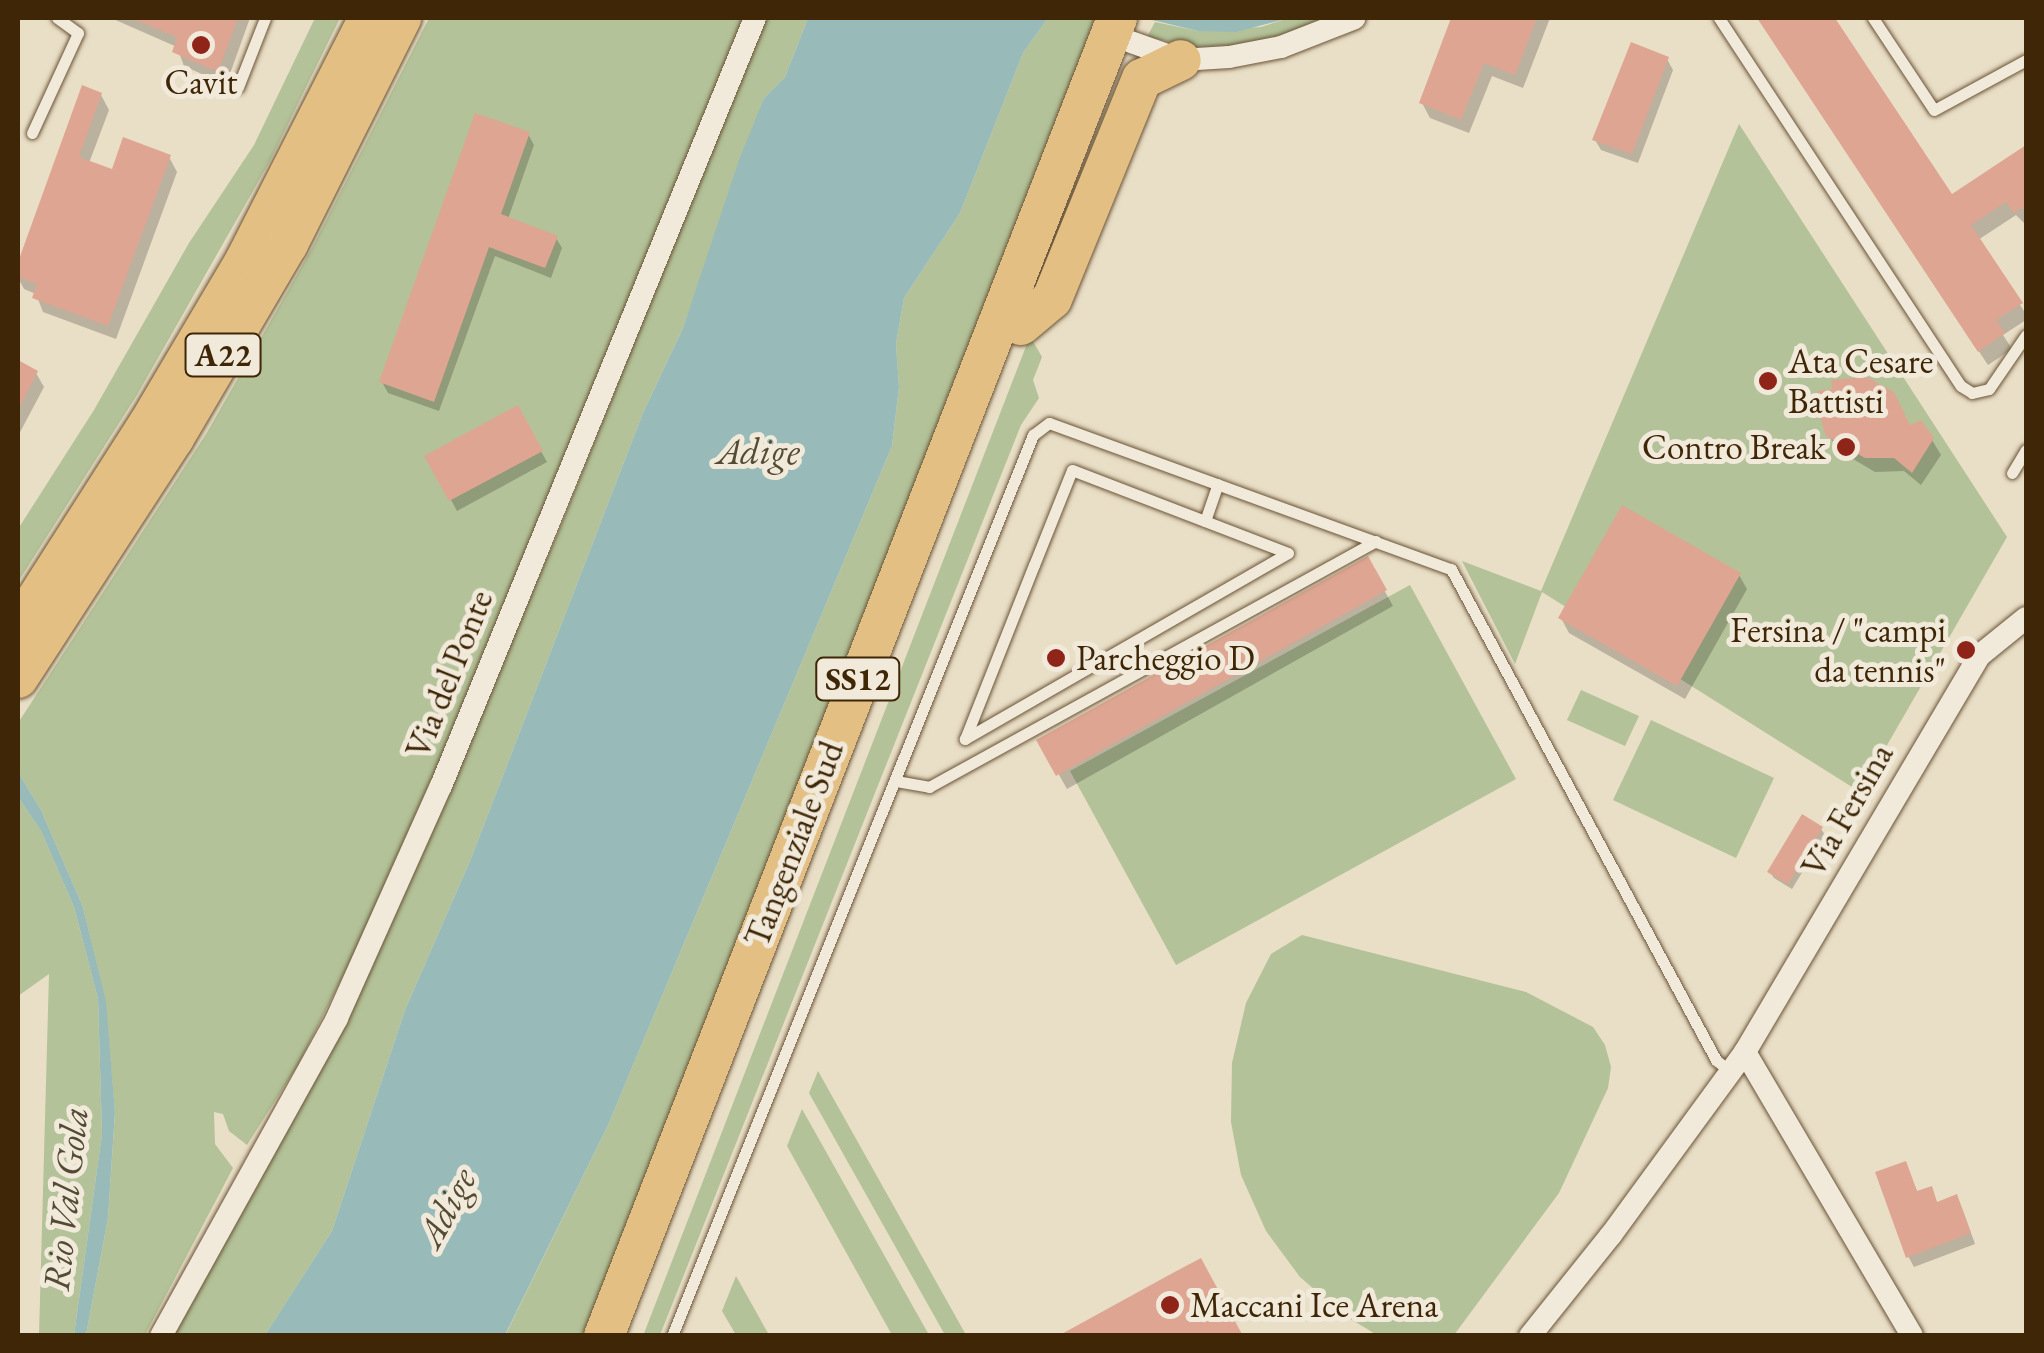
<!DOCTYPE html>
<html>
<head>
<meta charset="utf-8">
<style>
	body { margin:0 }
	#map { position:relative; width:2044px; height:1353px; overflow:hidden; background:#e9dec6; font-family:"EB Garamond",serif }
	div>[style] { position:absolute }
	.green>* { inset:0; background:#b3c298 }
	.water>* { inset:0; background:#98bbba }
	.shadow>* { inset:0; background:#0003 }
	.building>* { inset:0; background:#dea692 }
	.roads { filter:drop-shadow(0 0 2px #695437) drop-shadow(0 0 2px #695437) }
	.lane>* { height:11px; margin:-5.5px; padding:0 5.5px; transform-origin:5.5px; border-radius:5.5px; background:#f1eada }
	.street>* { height:22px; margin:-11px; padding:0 11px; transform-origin:11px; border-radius:11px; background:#f1eada }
	.highway>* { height:40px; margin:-20px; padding:0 20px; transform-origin:20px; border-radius:20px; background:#e4bf83 }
	.dots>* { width:28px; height:28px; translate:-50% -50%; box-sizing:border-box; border:5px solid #f1eada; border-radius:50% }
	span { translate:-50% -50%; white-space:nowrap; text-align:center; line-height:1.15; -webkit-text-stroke:10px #f1eada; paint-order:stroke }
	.shield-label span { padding:2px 8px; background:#f1eada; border:2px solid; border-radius:8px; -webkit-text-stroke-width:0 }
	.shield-label { font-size:32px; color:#3e2607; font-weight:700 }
	.poi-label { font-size:35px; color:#3e2607 }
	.left { translate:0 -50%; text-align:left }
	.right { translate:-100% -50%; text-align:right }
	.street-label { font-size:35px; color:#3e2607 }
	.water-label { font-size:38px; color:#544b34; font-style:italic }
	.frame { position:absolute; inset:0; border:20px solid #3e2607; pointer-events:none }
</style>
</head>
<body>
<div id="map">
	<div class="green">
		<i style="clip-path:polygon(315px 18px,340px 18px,270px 161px,137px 395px,18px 582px,18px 529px,94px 410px,189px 243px,254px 145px)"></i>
		<i style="clip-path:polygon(429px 18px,752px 18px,383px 897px,298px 1065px,247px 1145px,229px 1131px,223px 1114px,214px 1112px,215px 1144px,233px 1168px,145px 1335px,86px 1335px,108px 1218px,115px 1113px,105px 999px,83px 907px,41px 810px,18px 772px,18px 723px,206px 434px,311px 250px)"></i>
		<i style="clip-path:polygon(765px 18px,808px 18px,785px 77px,764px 98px,683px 328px,643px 413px,470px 861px,405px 1010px,332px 1231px,265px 1335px,168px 1336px,448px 788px,559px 530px)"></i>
		<i style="clip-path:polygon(1048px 18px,1103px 18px,591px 1335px,505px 1336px,608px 1125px,892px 446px,899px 387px,896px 344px,904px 298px,960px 213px,1023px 53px)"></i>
		<i style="clip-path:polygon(1289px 18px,1326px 18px,1271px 39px,1234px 46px,1196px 47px,1147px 37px,1155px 22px,1198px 31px,1261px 27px)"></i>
		<i style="clip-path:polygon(1739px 124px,2007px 537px,1860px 792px,1542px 592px,1515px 664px,1462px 561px,1541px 591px)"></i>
		<i style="clip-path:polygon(1030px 336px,1042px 357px,1033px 380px,1039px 398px,1021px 425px,660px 1335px,643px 1336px)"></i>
		<i style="clip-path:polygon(1410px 585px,1516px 779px,1176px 965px,1070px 771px)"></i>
		<i style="clip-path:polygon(1581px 690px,1639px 716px,1625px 746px,1567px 720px)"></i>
		<i style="clip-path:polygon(1651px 720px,1774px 778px,1736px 858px,1613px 800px)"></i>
		<i style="clip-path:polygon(18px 797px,41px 831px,74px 907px,98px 999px,102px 1134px,74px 1335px,39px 1335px,49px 974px,18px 996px)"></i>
		<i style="clip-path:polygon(1302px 935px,1526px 992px,1593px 1027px,1605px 1045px,1611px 1067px,1608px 1088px,1559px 1193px,1454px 1335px,1377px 1335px,1344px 1315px,1300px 1277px,1266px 1231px,1241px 1175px,1231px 1122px,1232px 1063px,1246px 1003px,1271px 954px)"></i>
		<i style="clip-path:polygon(818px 1071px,966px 1335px,945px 1335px,809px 1093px)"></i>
		<i style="clip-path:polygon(802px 1109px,929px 1335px,892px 1335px,787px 1146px)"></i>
		<i style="clip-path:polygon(736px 1276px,769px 1335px,736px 1335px,722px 1311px)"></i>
	</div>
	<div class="water">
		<i style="clip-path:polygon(808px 18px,1048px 18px,1023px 53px,960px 213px,904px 298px,896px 344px,899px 387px,892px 446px,608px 1125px,505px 1335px,265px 1335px,332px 1231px,405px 1010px,470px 861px,643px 413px,683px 328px,739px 160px,764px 98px,785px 77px)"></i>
		<i style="clip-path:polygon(1144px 18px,1289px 18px,1236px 32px,1198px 31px)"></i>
		<i style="clip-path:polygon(18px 772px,41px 810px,83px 907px,106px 1001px,115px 1112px,108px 1218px,86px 1335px,74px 1335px,102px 1134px,98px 999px,74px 907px,41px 831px,18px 797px)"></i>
	</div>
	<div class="shadow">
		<i style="clip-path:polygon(111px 18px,250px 18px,226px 85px,184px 66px,177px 47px)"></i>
		<i style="clip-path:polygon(1454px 18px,1550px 18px,1523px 88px,1492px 76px,1469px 133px,1430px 118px,1422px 103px)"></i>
		<i style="clip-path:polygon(1758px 18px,1832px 18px,1951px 198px,2026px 148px,2026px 225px,2016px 215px,1978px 240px,2026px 314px,2026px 320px,2003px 335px,2012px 349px,1988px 365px)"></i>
		<i style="clip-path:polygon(1667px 59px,1673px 70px,1638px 163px,1601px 150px,1595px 140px)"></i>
		<i style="clip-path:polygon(83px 89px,101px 95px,109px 110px,89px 163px,113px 172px,169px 157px,177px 172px,116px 339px,43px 312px,36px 294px,24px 289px,18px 278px)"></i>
		<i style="clip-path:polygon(528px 134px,534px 145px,508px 219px,556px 238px,562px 248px,551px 278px,495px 256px,439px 411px,388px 393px,382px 382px)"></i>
		<i style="clip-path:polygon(18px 363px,36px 373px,44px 387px,18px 436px)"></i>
		<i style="clip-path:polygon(517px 408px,547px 462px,457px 511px,428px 457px)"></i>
		<i style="clip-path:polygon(1829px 435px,1932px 440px,1941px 455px,1921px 485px,1904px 471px,1875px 472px,1838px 450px)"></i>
		<i style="clip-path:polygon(1367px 559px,1393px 606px,1067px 789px,1040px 741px)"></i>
		<i style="clip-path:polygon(1739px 575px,1747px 589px,1685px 699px,1569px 633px,1561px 618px)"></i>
		<i style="clip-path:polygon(1821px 829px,1825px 835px,1792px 889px,1774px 878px,1770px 872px)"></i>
		<i style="clip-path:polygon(1905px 1164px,1918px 1193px,1930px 1189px,1938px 1204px,1962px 1208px,1975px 1244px,1914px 1267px,1908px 1256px)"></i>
	</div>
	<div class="building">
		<i style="clip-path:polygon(131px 18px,238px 18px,218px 72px,172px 52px,177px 37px)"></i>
		<i style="clip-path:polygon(1451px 18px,1537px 18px,1515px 75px,1484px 63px,1461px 120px,1419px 103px)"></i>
		<i style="clip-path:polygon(1757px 18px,1835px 18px,1952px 194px,2026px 145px,2026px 205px,2014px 213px,2006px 202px,1971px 225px,2023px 303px,1996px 320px,2005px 333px,1978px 352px)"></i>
		<i style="clip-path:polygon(1631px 42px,1669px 57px,1632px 154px,1592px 140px)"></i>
		<i style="clip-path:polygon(82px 85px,102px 93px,79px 157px,112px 169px,123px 137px,171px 155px,108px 326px,32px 298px,37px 284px,18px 277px,18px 262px)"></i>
		<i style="clip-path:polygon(475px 113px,530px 132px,501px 214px,558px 236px,545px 268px,489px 247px,434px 402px,379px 382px)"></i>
		<i style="clip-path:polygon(18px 360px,38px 371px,18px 410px)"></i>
		<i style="clip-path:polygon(1867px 377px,1894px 392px,1910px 425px,1921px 420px,1934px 438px,1912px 473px,1894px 458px,1865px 458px,1826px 436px,1815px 400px,1818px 391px,1832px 389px,1831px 380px)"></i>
		<i style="clip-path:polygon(518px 405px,543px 451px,449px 501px,424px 456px)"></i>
		<i style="clip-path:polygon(1622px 505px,1741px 573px,1677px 686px,1558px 618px)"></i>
		<i style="clip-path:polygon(1368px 556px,1387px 590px,1056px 776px,1036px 740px)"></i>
		<i style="clip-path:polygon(1802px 814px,1823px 827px,1788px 884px,1767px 872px)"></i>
		<i style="clip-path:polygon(1906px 1161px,1917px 1191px,1932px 1186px,1937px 1202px,1957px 1194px,1971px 1233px,1906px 1258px,1875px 1172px)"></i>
		<i style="clip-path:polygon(1201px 1258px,1243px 1336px,1058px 1336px,1169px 1275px)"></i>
	</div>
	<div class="roads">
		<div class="lane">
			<i style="left:1719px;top:18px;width:440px;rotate:56.7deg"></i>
			<i style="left:1961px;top:386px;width:13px;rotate:32deg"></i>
			<i style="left:1972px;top:393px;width:17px;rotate:-13deg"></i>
			<i style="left:1989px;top:389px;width:65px;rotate:-55.6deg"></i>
			<i style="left:1873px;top:18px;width:110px;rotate:56.5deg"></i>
			<i style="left:1934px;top:110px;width:105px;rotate:-28.5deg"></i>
			<i style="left:238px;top:87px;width:74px;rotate:-68.6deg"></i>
			<i style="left:32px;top:133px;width:110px;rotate:-65.3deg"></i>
			<i style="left:78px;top:33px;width:26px;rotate:-144deg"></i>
			<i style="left:1072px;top:470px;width:231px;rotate:21deg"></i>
			<i style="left:1288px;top:553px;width:373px;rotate:150.1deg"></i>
			<i style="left:965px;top:739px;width:187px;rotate:-68.4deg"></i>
			<i style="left:1034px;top:565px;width:102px;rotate:-68.2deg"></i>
			<i style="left:2012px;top:473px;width:27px;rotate:-59deg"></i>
			<i style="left:1205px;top:521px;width:39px;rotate:-71deg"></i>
			<i style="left:896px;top:781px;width:34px;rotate:10deg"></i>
			<i style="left:929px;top:787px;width:510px;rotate:-28.83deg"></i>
			<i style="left:672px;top:1336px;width:971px;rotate:-68.17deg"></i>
			<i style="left:1033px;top:435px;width:20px;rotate:-37deg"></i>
			<i style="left:1049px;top:423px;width:428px;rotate:20deg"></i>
			<i style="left:1451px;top:569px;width:558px;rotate:61.64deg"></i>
			<i style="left:1716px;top:1060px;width:19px;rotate:39deg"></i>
		</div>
		<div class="street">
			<i style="left:1131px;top:42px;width:53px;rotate:19.8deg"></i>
			<i style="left:1181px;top:60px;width:48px;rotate:-3.6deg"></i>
			<i style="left:1229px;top:57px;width:53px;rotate:-10.9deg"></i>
			<i style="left:1281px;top:47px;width:79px;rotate:-21.4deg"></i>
			<i style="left:1745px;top:1052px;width:329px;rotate:59.5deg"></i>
			<i style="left:161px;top:1336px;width:363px;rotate:-61deg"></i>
			<i style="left:337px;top:1018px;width:254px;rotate:-65.9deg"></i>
			<i style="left:441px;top:786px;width:830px;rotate:-67.76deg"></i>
			<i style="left:1530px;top:1336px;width:129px;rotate:-51.3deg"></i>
			<i style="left:1611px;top:1235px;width:227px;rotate:-53.8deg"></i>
			<i style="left:1745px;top:1052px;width:460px;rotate:-59.4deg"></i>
			<i style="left:1979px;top:656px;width:60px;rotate:-39deg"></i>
		</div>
		<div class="highway">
			<i style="left:1021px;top:325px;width:40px;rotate:-40deg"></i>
			<i style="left:1052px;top:299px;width:238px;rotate:-67.8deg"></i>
			<i style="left:1142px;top:79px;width:43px;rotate:-26deg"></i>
			<i style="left:18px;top:628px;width:241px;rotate:-57.4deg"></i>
			<i style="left:148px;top:425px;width:193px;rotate:-59.4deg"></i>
			<i style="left:246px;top:259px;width:271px;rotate:-63deg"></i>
			<i style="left:18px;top:678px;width:286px;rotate:-57deg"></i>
			<i style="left:174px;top:438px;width:225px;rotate:-59.6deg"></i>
			<i style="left:288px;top:244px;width:253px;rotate:-63.4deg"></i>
			<i style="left:604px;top:1336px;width:1414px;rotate:-68.73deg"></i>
		</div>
	</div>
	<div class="dots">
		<i style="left:201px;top:45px;background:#8f2418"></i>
		<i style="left:1768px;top:381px;background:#8f2418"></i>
		<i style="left:1846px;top:447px;background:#8f2418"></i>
		<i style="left:1966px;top:650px;background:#8f2418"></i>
		<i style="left:1056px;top:658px;background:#8f2418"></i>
		<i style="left:1170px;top:1305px;background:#8f2418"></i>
	</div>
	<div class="shield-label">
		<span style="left:223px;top:355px">A22</span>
		<span style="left:858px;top:679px">SS12</span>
	</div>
	<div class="poi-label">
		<span style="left:201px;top:82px">Cavit</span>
		<span class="left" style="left:1788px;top:381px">Ata Cesare<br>Battisti</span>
		<span class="right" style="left:1826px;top:447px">Contro Break</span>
		<span class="right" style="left:1946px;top:650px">Fersina / "campi<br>da tennis"</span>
		<span class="left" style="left:1076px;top:658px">Parcheggio D</span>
		<span class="left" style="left:1190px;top:1305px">Maccani Ice Arena</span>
	</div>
	<div class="street-label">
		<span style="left:449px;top:674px;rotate:-68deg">Via del Ponte</span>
		<span style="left:1847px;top:810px;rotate:-60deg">Via Fersina</span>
		<span style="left:794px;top:844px;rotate:-69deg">Tangenziale Sud</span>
	</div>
	<div class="water-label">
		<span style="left:758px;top:451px">Adige</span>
		<span style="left:65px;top:1199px;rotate:-84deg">Rio Val Gola</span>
		<span style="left:446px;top:1207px;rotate:-62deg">Adige</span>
	</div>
	<div class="frame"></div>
</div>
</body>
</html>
